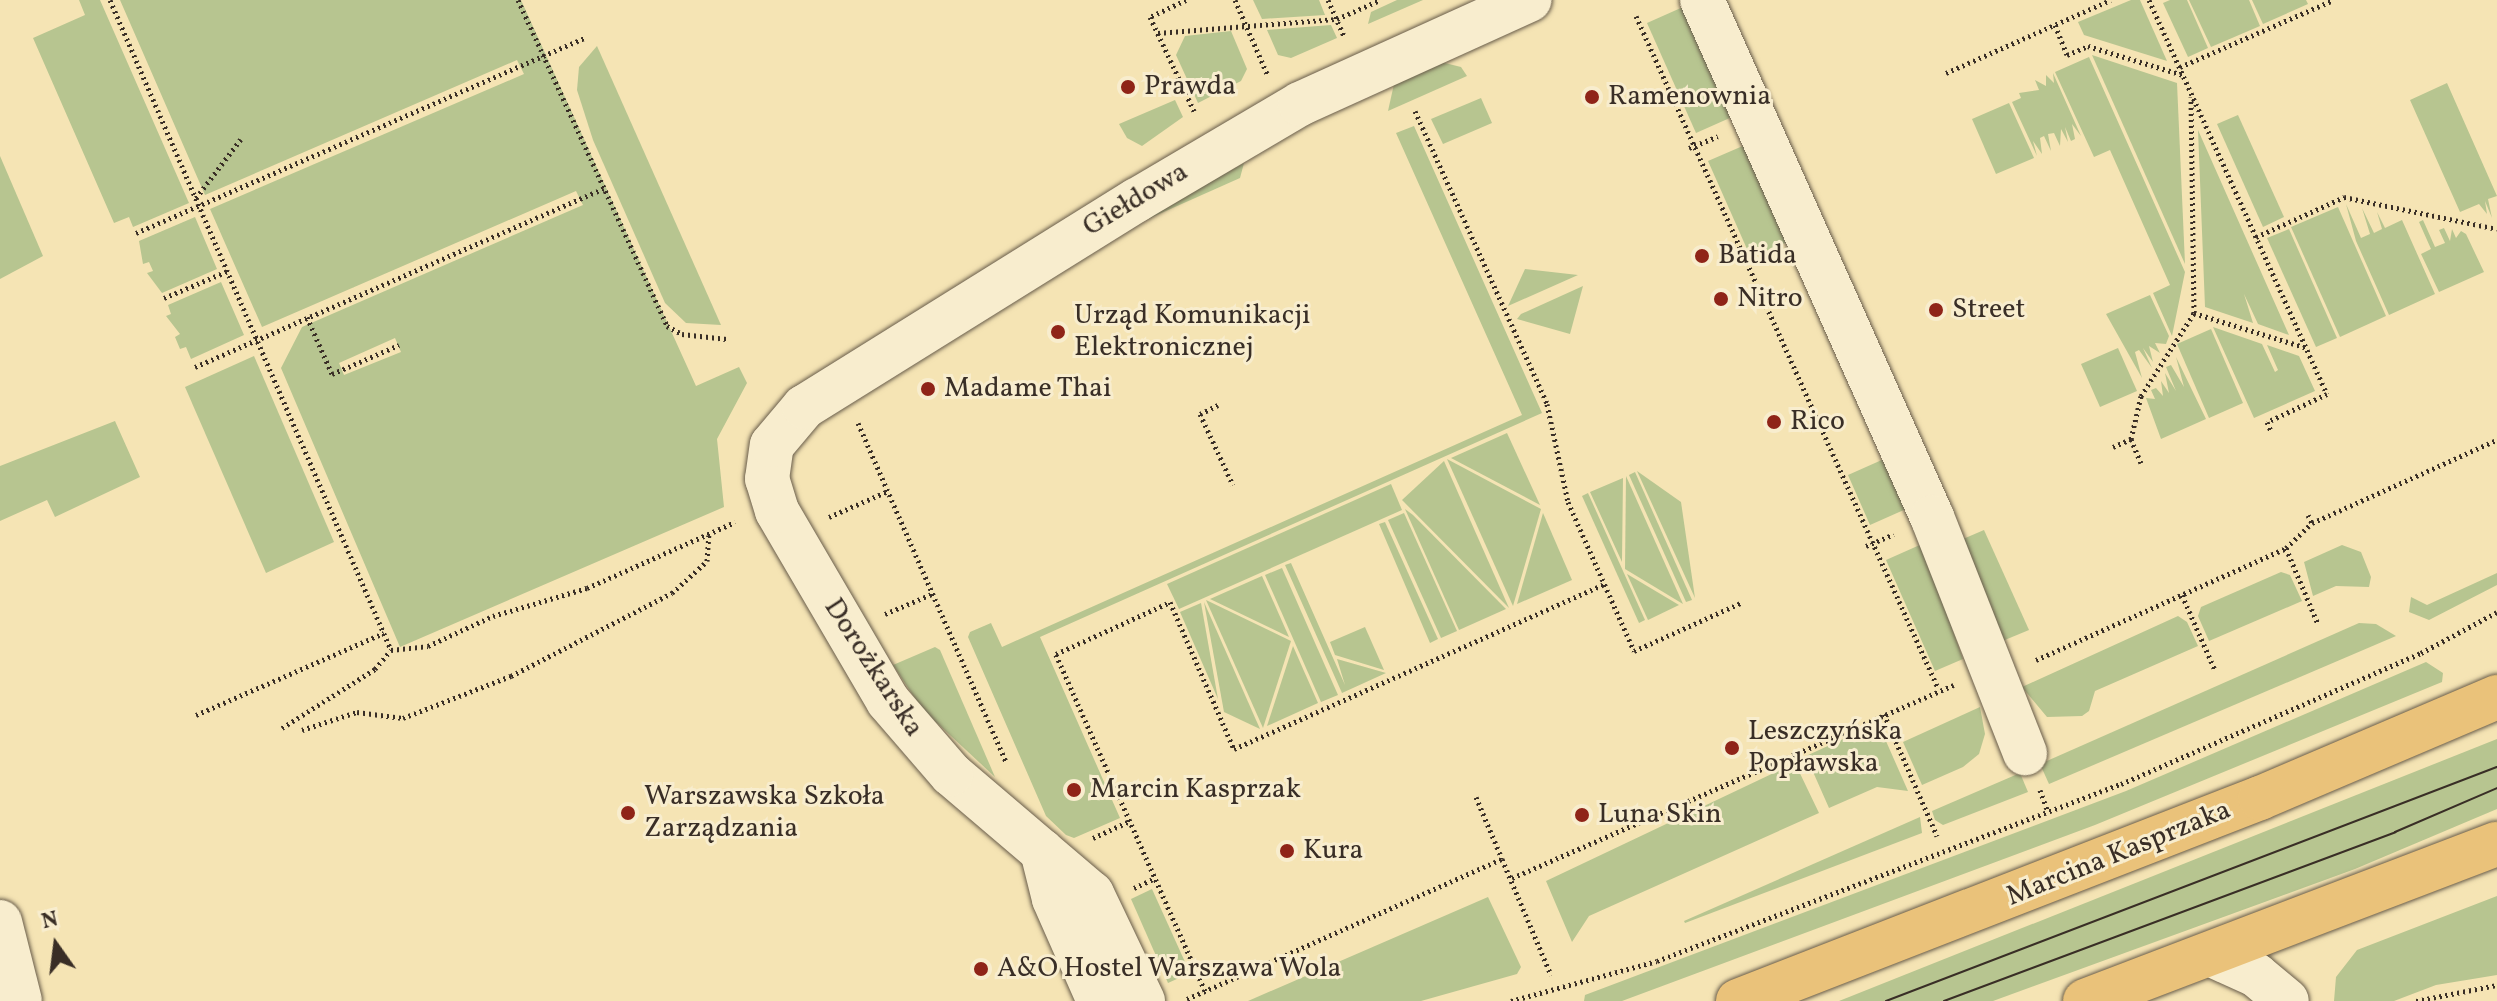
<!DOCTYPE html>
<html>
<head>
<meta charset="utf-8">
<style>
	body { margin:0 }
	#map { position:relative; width:2497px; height:1001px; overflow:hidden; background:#f5e4b4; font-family:Vollkorn,serif }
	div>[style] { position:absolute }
	.green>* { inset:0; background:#b7c590 }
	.path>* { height:5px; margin-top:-2.5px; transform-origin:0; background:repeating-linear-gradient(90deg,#392e26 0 2px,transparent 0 6px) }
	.roads { filter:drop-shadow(0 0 2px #685c4a) drop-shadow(0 0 2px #685c4a) }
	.minor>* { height:44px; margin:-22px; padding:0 22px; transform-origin:22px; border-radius:22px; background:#f8edce }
	.major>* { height:44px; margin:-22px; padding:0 22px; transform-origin:22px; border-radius:22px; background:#eac27a }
	.tram>* { height:2px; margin:-1px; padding:0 1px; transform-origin:1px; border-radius:1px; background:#392e26 }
	.dots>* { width:22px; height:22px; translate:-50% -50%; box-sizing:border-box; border:4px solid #f8edce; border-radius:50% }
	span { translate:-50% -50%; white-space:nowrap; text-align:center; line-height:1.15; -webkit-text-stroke:6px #f8edce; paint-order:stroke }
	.poi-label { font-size:28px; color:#392e26 }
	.left { translate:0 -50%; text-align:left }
	.street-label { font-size:28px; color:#392e26 }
	.north { position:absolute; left:16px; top:905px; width:80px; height:80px; -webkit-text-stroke:6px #f8edce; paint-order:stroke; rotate:346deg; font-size:22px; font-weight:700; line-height:32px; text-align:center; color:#392e26 }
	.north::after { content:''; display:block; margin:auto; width:28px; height:36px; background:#392e26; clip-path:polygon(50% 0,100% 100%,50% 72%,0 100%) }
</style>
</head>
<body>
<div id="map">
	<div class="green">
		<i style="clip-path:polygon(79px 0,100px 0,189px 203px,133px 227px,129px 217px,114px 223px,33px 38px,85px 15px)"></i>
		<i style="clip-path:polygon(evenodd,120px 0,521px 0,696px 386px,739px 367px,747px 383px,717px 439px,724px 507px,400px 647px,281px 368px,302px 327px,583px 205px,576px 191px,262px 327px,210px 209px,524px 74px,517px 60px,205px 195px,120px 0,395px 338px,401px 352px,344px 375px,339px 363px,395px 338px)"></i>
		<i style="clip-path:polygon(1253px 0,1319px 0,1325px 15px,1262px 19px)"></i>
		<i style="clip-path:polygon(1397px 0,1423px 0,1368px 24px,1371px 12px)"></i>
		<i style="clip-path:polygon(2131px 0,2140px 0,2167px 61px,2084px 35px,2078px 22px)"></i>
		<i style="clip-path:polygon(2170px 0,2187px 0,2208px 48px,2188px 57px,2163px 3px)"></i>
		<i style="clip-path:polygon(2189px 0,2249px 0,2260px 26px,2211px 47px)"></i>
		<i style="clip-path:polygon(2252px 0,2306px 0,2308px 4px,2263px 24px)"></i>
		<i style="clip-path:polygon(1683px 7px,1732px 117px,1696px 133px,1647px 23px)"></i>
		<i style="clip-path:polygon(1331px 25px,1337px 38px,1291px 58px,1278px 55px,1267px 30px)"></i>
		<i style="clip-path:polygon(1231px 31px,1247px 69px,1241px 81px,1198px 103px,1176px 55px,1185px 36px)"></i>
		<i style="clip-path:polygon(597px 46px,721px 325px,686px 323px,665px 303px,593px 140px,577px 90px,579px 67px)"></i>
		<i style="clip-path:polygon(2092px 55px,2177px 83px,2185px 264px)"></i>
		<i style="clip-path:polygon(2089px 57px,2185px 272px,2172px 336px,2153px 293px,2170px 285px,2110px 150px,2094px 157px,2055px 72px)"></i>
		<i style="clip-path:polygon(1441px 62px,1461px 67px,1467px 76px,1388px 111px,1394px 84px)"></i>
		<i style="clip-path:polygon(2053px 73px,2081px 136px,2072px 124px,2075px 139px,2071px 141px,2065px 127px,2068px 142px,2061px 129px,2060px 146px,2054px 133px,2048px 134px,2051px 151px,2044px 136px,2040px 138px,2042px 154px,2033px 141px,2037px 156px,2012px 102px,2021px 98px,2019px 93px,2039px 90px,2035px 80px,2046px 86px,2046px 75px,2054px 83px)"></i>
		<i style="clip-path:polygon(2447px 83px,2497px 196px,2488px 199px,2492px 218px,2485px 201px,2487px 214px,2479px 204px,2460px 212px,2410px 100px)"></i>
		<i style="clip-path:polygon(1481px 98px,1492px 123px,1443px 144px,1431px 119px)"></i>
		<i style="clip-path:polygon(1175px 100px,1183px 117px,1142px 146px,1127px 138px,1119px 124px)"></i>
		<i style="clip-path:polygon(2009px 103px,2034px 158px,1996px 174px,1972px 119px)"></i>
		<i style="clip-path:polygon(2238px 115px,2284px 217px,2263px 227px,2217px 124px)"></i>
		<i style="clip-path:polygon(1414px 126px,1542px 413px,1040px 637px,1120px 818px,1074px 838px,1066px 835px,1046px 816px,968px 637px,970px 632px,991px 623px,1002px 647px,1522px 415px,1396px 133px)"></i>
		<i style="clip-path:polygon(2198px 130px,2289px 335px,2258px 324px,2244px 294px,2253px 323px,2205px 307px)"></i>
		<i style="clip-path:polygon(1745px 145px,1787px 242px,1751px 258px,1708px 161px)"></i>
		<i style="clip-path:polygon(0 156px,43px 256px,0 279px)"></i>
		<i style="clip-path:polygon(1244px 163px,1240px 178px,1130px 227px)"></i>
		<i style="clip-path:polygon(2346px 204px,2361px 238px,2370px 234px,2362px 208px,2374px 233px,2382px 229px,2377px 212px,2385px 228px,2402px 220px,2435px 294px,2389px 315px,2356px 241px)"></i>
		<i style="clip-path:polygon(2338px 207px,2386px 316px,2340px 337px,2291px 227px)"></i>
		<i style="clip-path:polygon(195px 217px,217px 269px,162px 293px,147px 273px,153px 271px,149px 262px,143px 264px,139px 241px)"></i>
		<i style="clip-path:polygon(2423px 220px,2435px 247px,2445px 243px,2439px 230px,2444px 228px,2450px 241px,2452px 229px,2456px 238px,2461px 231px,2466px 234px,2484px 272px,2439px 292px,2421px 254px,2431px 249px,2419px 222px)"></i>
		<i style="clip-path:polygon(2289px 229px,2337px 338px,2316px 347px,2267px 238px)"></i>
		<i style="clip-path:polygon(1525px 269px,1578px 275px,1508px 306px)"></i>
		<i style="clip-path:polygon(221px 282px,244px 335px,191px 359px,186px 347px,180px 349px,175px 337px,180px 334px,166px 316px,171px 314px,168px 305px)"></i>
		<i style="clip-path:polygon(1583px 286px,1570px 334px,1517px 319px,1521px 314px)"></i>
		<i style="clip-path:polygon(2150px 295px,2169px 336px,2166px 344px,2155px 343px,2160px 353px,2149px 346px,2153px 362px,2143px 348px,2152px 368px,2139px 350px,2135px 352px,2142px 378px,2106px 314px)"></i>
		<i style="clip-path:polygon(2213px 327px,2262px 344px,2275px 372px,2278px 370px,2267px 345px,2299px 356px,2315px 391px,2254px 418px)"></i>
		<i style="clip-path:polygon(2211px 329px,2243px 403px,2209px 418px,2177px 344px)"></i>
		<i style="clip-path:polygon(2118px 348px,2137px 391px,2100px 407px,2081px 364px)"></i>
		<i style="clip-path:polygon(254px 356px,334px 542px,266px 573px,185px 387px)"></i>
		<i style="clip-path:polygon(2176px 357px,2206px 419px,2161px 439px,2146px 398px,2155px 399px,2151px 390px,2156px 388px,2163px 396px,2161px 381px,2169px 393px,2165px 373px,2176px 391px,2166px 367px,2171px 365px,2184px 387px)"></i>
		<i style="clip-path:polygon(115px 421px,140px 477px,55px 517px,47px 500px,0 521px,0 466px)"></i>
		<i style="clip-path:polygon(1507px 433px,1540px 505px,1451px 458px)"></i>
		<i style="clip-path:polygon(1447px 459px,1541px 509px,1513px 606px)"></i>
		<i style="clip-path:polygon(1884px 459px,1906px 509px,1870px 525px,1848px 475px)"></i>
		<i style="clip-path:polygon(1444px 461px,1509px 608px,1402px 500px)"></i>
		<i style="clip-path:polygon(1637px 471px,1681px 502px,1695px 598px)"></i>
		<i style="clip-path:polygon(1635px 472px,1692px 600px,1686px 602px,1629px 475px)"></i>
		<i style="clip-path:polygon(1626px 476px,1683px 604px,1625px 569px)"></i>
		<i style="clip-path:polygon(1623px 478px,1622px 561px,1622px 562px,1590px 492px)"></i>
		<i style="clip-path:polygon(1391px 484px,1402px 510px,1179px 609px,1167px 584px)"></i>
		<i style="clip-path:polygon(1588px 493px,1645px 620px,1639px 623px,1582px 496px)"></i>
		<i style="clip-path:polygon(1405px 509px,1413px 515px,1506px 609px,1459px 630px)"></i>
		<i style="clip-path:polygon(1404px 513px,1457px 631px,1441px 638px,1388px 520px)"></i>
		<i style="clip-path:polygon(1543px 513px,1572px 580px,1517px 604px)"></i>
		<i style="clip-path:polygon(1385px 522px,1438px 639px,1430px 643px,1379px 524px)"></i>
		<i style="clip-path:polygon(1984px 530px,2029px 630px,2000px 642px,1956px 542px)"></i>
		<i style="clip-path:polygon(1922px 544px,1963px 659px,1935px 671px,1886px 560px)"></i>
		<i style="clip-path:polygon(2342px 545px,2361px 552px,2371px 577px,2369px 587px,2336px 586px,2313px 596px,2304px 562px)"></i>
		<i style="clip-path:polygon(1291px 563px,1345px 685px,1337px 659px,1386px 673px,1342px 693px,1285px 565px)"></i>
		<i style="clip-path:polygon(1282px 568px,1338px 695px,1321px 702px,1265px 575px)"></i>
		<i style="clip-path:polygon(2281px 572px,2290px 575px,2302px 601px,2209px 641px,2198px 616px,2201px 607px)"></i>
		<i style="clip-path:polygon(2497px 573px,2497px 585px,2429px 620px,2409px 612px,2411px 597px,2427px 605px)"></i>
		<i style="clip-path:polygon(1627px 574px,1679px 605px,1648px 620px)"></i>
		<i style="clip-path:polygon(1262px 576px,1289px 637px,1210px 599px)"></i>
		<i style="clip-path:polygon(1206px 600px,1291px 641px,1263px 728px)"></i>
		<i style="clip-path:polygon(1204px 602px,1260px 729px,1224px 712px)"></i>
		<i style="clip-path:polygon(1201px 603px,1218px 699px,1180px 612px)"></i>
		<i style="clip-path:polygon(2178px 616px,2187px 622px,2198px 646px,2095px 691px,2089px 711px,2082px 716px,2047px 717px,2022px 687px)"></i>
		<i style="clip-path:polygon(2359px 623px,2376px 624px,2396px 636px,2049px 784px,2040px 764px)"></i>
		<i style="clip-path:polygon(1365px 627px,1384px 670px,1335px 655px,1330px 642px)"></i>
		<i style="clip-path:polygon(1293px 646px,1318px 703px,1267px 726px)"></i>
		<i style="clip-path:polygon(935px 647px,940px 650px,995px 777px,922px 709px,893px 665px)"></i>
		<i style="clip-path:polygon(2426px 662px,2443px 673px,2442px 682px,2095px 825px,1622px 1001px,1584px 1001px,1585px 995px,2126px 791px)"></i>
		<i style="clip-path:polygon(1980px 707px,1985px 734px,1979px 754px,1963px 767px,1922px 785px,1903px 742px)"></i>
		<i style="clip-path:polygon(1878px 723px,1908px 791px,1877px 787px,1829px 808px,1806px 756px)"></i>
		<i style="clip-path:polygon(2497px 739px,2497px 809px,2355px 869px,1993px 1001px,1839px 1001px)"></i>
		<i style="clip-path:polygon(1795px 763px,1819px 813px,1589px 916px,1572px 942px,1546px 881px)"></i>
		<i style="clip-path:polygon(2020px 773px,2028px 792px,1943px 825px,1935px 820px,1932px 811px)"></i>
		<i style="clip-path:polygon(1920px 817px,1922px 833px,1685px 923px,1684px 921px)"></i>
		<i style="clip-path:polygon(1152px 889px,1190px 973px,1168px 983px,1131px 899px)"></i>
		<i style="clip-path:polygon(2497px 896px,2497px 975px,2436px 985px,2394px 1001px,2334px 1001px,2336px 977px,2357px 950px)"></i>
		<i style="clip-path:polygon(1488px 897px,1521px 967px,1517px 974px,1421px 1001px,1248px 1001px)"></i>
	</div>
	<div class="path">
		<i style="left:110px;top:0;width:708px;rotate:66.62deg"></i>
		<i style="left:518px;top:0;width:358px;rotate:65.4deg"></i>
		<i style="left:667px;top:326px;width:17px;rotate:28deg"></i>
		<i style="left:682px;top:334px;width:45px;rotate:6.3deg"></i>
		<i style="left:1186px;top:0;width:40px;rotate:155deg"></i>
		<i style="left:1150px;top:17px;width:104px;rotate:64.9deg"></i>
		<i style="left:1235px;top:0;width:83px;rotate:66.5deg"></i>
		<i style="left:1328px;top:0;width:39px;rotate:66deg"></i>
		<i style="left:2149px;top:0;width:432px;rotate:65.7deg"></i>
		<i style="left:2327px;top:394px;width:66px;rotate:155deg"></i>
		<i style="left:2267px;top:422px;width:10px;rotate:66deg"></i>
		<i style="left:1636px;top:16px;width:737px;rotate:65.8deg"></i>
		<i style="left:2055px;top:25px;width:32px;rotate:68deg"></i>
		<i style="left:2067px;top:55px;width:23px;rotate:-23deg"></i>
		<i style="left:2088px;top:46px;width:99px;rotate:17deg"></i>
		<i style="left:1158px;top:33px;width:180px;rotate:-4.5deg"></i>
		<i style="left:1337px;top:19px;width:47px;rotate:-23.8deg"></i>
		<i style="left:2180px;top:67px;width:167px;rotate:-23.6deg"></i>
		<i style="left:1946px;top:73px;width:180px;rotate:-23.9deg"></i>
		<i style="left:1415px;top:111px;width:321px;rotate:65.7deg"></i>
		<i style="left:1547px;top:404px;width:100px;rotate:77.9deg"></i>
		<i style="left:1568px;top:502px;width:163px;rotate:66.1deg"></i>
		<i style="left:1634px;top:651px;width:117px;rotate:-24.2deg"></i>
		<i style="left:1689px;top:148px;width:31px;rotate:-22deg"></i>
		<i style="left:196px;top:198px;width:74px;rotate:-52.7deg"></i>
		<i style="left:136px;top:233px;width:489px;rotate:-23.5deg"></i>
		<i style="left:2256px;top:237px;width:97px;rotate:-24.4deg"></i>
		<i style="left:2344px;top:197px;width:156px;rotate:11.8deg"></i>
		<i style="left:164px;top:298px;width:69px;rotate:-22.9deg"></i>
		<i style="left:2194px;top:313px;width:118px;rotate:17.2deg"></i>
		<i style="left:307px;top:317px;width:62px;rotate:66.3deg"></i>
		<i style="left:332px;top:374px;width:73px;rotate:-23.4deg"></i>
		<i style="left:195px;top:367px;width:446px;rotate:-23.6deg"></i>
		<i style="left:1218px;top:405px;width:20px;rotate:153deg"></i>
		<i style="left:1200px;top:414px;width:78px;rotate:65.1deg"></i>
		<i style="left:858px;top:423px;width:370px;rotate:66.4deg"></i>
		<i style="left:2113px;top:447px;width:20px;rotate:-24deg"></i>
		<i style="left:2141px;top:463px;width:26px;rotate:-113deg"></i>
		<i style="left:2131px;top:439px;width:44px;rotate:-76.9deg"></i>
		<i style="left:2141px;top:396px;width:98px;rotate:-57.4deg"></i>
		<i style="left:2194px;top:313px;width:216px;rotate:-90.8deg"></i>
		<i style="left:2308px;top:515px;width:9px;rotate:63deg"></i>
		<i style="left:829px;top:517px;width:64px;rotate:-23.8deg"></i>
		<i style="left:1866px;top:546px;width:30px;rotate:-23deg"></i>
		<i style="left:2286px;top:548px;width:36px;rotate:-44deg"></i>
		<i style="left:2312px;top:523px;width:203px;rotate:-24.2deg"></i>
		<i style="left:2182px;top:595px;width:82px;rotate:66.3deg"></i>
		<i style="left:885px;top:614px;width:51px;rotate:-23.1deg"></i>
		<i style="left:2036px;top:660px;width:274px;rotate:-24.1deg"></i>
		<i style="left:2286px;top:548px;width:82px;rotate:67.2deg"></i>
		<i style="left:1884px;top:714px;width:133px;rotate:66.5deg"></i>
		<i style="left:196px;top:715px;width:205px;rotate:-23.6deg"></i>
		<i style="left:282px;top:728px;width:110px;rotate:-32.4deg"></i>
		<i style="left:375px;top:669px;width:25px;rotate:-50deg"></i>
		<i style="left:391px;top:650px;width:37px;rotate:-6deg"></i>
		<i style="left:428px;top:646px;width:72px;rotate:-24.8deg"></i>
		<i style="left:493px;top:616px;width:98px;rotate:-16.6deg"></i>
		<i style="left:587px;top:588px;width:162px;rotate:-24deg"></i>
		<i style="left:302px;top:730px;width:58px;rotate:-18.1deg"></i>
		<i style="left:357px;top:712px;width:46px;rotate:7.4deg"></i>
		<i style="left:403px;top:718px;width:116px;rotate:-21.3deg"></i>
		<i style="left:511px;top:676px;width:181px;rotate:-27.3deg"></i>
		<i style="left:672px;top:593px;width:47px;rotate:-42.4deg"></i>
		<i style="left:707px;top:561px;width:26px;rotate:-86deg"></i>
		<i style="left:2040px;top:790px;width:23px;rotate:70deg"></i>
		<i style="left:1476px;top:797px;width:67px;rotate:67.2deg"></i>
		<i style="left:1093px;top:838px;width:41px;rotate:-24.7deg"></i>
		<i style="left:1512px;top:878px;width:482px;rotate:-23.6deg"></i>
		<i style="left:1134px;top:888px;width:23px;rotate:-25deg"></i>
		<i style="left:1205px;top:991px;width:368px;rotate:-113.9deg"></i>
		<i style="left:1056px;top:654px;width:125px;rotate:-24.5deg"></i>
		<i style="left:1170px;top:602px;width:160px;rotate:66.5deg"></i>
		<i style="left:1234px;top:749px;width:405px;rotate:-24deg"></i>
		<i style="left:1187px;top:999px;width:345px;rotate:-24deg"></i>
		<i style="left:1502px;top:859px;width:126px;rotate:67.1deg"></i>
		<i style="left:1511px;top:1001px;width:151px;rotate:-15.3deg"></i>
		<i style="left:1657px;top:961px;width:497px;rotate:-20.9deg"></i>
		<i style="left:2121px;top:784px;width:327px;rotate:-23.6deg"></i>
		<i style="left:2421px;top:653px;width:86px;rotate:-28.3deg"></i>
		<i style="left:2416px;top:1001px;width:83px;rotate:-11.2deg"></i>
	</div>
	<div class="roads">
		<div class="minor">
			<i style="left:1702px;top:0;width:566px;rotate:66.02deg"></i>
			<i style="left:1932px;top:517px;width:254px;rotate:68.5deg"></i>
			<i style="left:1042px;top:851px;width:49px;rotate:76deg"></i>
			<i style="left:1054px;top:899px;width:111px;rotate:66.2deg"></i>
			<i style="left:0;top:922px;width:81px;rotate:75.8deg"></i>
			<i style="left:2214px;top:956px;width:46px;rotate:24.3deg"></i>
			<i style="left:2256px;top:975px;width:40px;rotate:40deg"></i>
			<i style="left:1143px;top:1001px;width:119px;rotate:-115.5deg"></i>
			<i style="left:1092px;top:894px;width:185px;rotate:-139.6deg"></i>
			<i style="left:951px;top:774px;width:96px;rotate:-130.8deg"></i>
			<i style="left:888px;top:701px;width:220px;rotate:-120.3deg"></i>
			<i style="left:777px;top:511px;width:34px;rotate:-107deg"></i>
			<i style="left:767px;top:479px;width:34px;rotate:-82deg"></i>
			<i style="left:772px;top:445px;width:50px;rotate:-49.9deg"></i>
			<i style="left:804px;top:407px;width:392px;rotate:-31.9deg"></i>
			<i style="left:1137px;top:200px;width:189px;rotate:-30.5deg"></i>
			<i style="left:1300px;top:104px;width:252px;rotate:-24.4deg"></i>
		</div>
		<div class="major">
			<i style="left:1738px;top:1001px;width:560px;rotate:-21.25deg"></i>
			<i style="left:2260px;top:798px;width:258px;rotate:-23.1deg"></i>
			<i style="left:2085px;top:1001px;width:441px;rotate:-20.9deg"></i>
		</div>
	</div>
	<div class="tram">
		<i style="left:1886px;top:1001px;width:654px;rotate:-20.96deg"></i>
		<i style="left:1944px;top:1001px;width:482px;rotate:-20.5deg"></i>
		<i style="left:2395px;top:832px;width:111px;rotate:-23.3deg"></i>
	</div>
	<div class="dots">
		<i style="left:1128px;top:87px;background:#8f2418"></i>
		<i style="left:1592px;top:97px;background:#8f2418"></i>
		<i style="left:1702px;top:256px;background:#8f2418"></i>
		<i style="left:1721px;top:299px;background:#8f2418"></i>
		<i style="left:1936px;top:310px;background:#8f2418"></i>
		<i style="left:1058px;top:332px;background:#8f2418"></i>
		<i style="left:928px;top:389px;background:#8f2418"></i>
		<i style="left:1774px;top:422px;background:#8f2418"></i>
		<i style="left:1732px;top:748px;background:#8f2418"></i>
		<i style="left:1074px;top:790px;background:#8f2418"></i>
		<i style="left:628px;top:813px;background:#8f2418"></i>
		<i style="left:1582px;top:815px;background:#8f2418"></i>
		<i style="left:1287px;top:851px;background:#8f2418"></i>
		<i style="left:981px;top:969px;background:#8f2418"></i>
	</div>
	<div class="poi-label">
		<span class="left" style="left:1144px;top:87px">Prawda</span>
		<span class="left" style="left:1608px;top:97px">Ramenownia</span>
		<span class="left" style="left:1718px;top:256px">Batida</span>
		<span class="left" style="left:1737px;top:299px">Nitro</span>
		<span class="left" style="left:1952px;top:310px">Street</span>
		<span class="left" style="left:1074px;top:332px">Urząd Komunikacji<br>Elektronicznej</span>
		<span class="left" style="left:944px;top:389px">Madame Thai</span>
		<span class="left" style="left:1790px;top:422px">Rico</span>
		<span class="left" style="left:1748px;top:748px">Leszczyńska<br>Popławska</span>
		<span class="left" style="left:1090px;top:790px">Marcin Kasprzak</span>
		<span class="left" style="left:644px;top:813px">Warszawska Szkoła<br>Zarządzania</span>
		<span class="left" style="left:1598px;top:815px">Luna Skin</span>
		<span class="left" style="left:1303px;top:851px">Kura</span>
		<span class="left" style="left:997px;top:969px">A&amp;O Hostel Warszawa Wola</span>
	</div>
	<div class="street-label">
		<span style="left:1136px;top:200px;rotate:-31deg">Giełdowa</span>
		<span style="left:873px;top:668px;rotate:57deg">Dorożkarska</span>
		<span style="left:2119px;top:854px;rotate:-22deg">Marcina Kasprzaka</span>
	</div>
	<div class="north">N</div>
</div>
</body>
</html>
